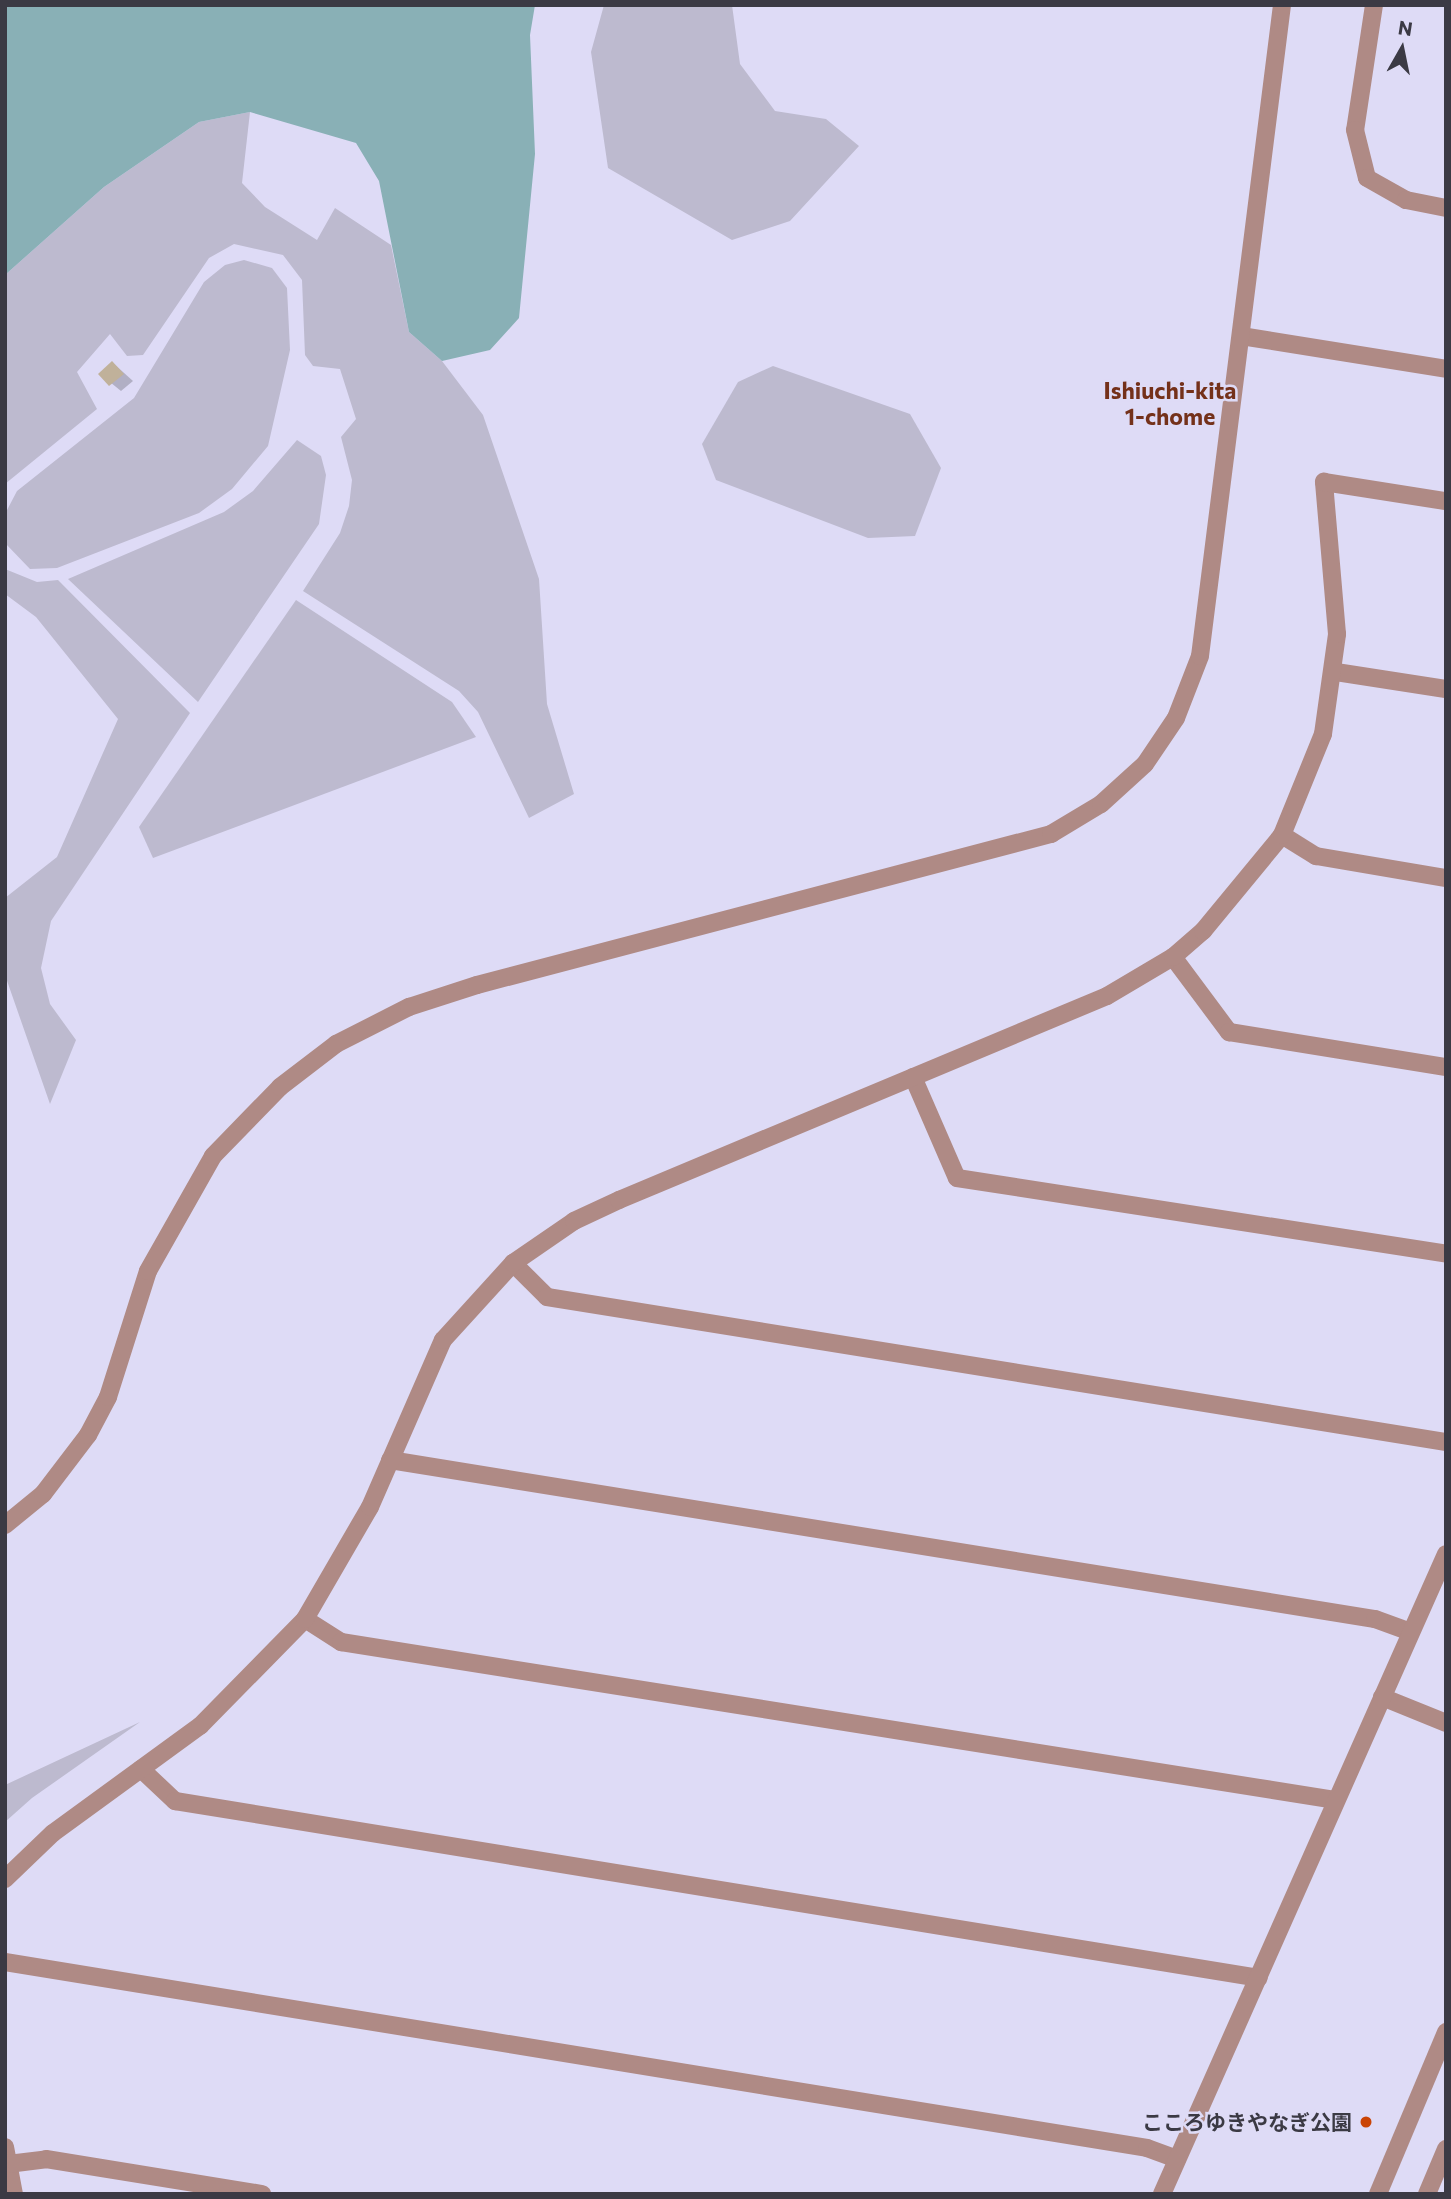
<!DOCTYPE html>
<html>
<head>
<meta charset="utf-8">
<style>
	body { margin:0 }
	#map { position:relative; width:1451px; height:2199px; overflow:hidden; background:#dedbf6; font-family:Commissioner,"Noto Sans JP",sans-serif }
	div>[style] { position:absolute }
	.green>* { inset:0; background:#bdbacf }
	.water>* { inset:0; background:#89b0b6 }
	.shadow>* { inset:0; background:#0003 }
	.building>* { inset:0; background:#c0b19a }
	.minor>* { height:18px; margin:-9px; padding:0 9px; transform-origin:9px; border-radius:9px; background:#af8a85 }
	.dots>* { width:19px; height:19px; translate:-50% -50%; box-sizing:border-box; border:4px solid #dedbf6; border-radius:50% }
	span { translate:-50% -50%; white-space:nowrap; text-align:center; line-height:1.15; -webkit-text-stroke:5px #dedbf6; paint-order:stroke }
	.poi-label { font-size:21px; color:#3b3a44; font-weight:700 }
	.right { translate:-100% -50%; text-align:right }
	.neighbourhood-label { font-size:23px; color:#74311a; font-weight:700 }
	.frame { position:absolute; inset:0; border:7px solid #3b3a44; pointer-events:none }
	.north { position:absolute; left:1367px; top:14px; width:70px; height:70px; -webkit-text-stroke:5px #dedbf6; paint-order:stroke; rotate:9deg; font-size:19px; font-weight:700; line-height:28px; text-align:center; color:#3b3a44 }
	.north::after { content:''; display:block; margin:auto; width:24px; height:32px; background:#3b3a44; clip-path:polygon(50% 0,100% 100%,50% 72%,0 100%) }
</style>
</head>
<body>
<div id="map">
	<div class="green">
		<i style="clip-path:polygon(604px 5px,732px 5px,740px 64px,775px 111px,826px 119px,859px 146px,790px 221px,732px 240px,608px 168px,591px 52px)"></i>
		<i style="clip-path:polygon(250px 112px,242px 183px,265px 207px,317px 240px,335px 208px,391px 245px,409px 332px,442px 361px,483px 415px,539px 579px,547px 704px,574px 794px,529px 818px,478px 712px,459px 691px,303px 591px,340px 533px,349px 506px,352px 480px,341px 437px,356px 419px,340px 369px,313px 366px,305px 355px,302px 280px,283px 255px,234px 244px,209px 258px,143px 355px,127px 356px,110px 334px,77px 372px,97px 409px,5px 484px,5px 275px,104px 187px,199px 122px)"></i>
		<i style="clip-path:polygon(244px 260px,272px 268px,287px 288px,290px 350px,268px 446px,232px 489px,199px 513px,57px 568px,30px 569px,5px 543px,6px 512px,17px 491px,134px 398px,204px 282px,225px 265px)"></i>
		<i style="clip-path:polygon(773px 366px,910px 414px,941px 468px,915px 536px,868px 538px,716px 480px,702px 444px,738px 382px)"></i>
		<i style="clip-path:polygon(297px 440px,321px 456px,326px 475px,319px 524px,198px 702px,68px 579px,224px 512px,253px 491px)"></i>
		<i style="clip-path:polygon(5px 569px,37px 582px,58px 580px,190px 713px,51px 921px,41px 968px,50px 1004px,76px 1040px,50px 1104px,5px 975px,5px 898px,57px 857px,118px 719px,36px 617px,5px 594px)"></i>
		<i style="clip-path:polygon(296px 600px,452px 702px,476px 737px,153px 858px,139px 827px)"></i>
		<i style="clip-path:polygon(140px 1722px,32px 1798px,5px 1822px,5px 1785px)"></i>
	</div>
	<div class="water">
		<i style="clip-path:polygon(5px 5px,535px 5px,530px 35px,535px 154px,519px 318px,490px 350px,442px 361px,409px 332px,379px 181px,356px 143px,250px 112px,199px 122px,104px 187px,5px 275px)"></i>
	</div>
	<div class="shadow">
		<i style="clip-path:polygon(113px 363px,133px 381px,121px 391px,100px 374px)"></i>
	</div>
	<div class="building">
		<i style="clip-path:polygon(112px 361px,124px 374px,109px 386px,98px 374px)"></i>
	</div>
	<div class="minor">
		<i style="left:1374px;top:5px;width:126px;rotate:98.6deg"></i>
		<i style="left:1355px;top:130px;width:49px;rotate:76deg"></i>
		<i style="left:1367px;top:178px;width:45px;rotate:29.4deg"></i>
		<i style="left:1406px;top:200px;width:41px;rotate:11.3deg"></i>
		<i style="left:1241px;top:336px;width:208px;rotate:9.1deg"></i>
		<i style="left:1336px;top:672px;width:111px;rotate:8.8deg"></i>
		<i style="left:1282px;top:835px;width:40px;rotate:32deg"></i>
		<i style="left:1316px;top:856px;width:132px;rotate:9.6deg"></i>
		<i style="left:1173px;top:957px;width:94px;rotate:53.3deg"></i>
		<i style="left:1229px;top:1032px;width:220px;rotate:9.2deg"></i>
		<i style="left:913px;top:1077px;width:110px;rotate:66.5deg"></i>
		<i style="left:957px;top:1178px;width:495px;rotate:8.8deg"></i>
		<i style="left:513px;top:1263px;width:48px;rotate:45deg"></i>
		<i style="left:547px;top:1297px;width:911px;rotate:9.16deg"></i>
		<i style="left:390px;top:1460px;width:998px;rotate:9.17deg"></i>
		<i style="left:1375px;top:1619px;width:38px;rotate:20deg"></i>
		<i style="left:5px;top:1525px;width:49px;rotate:-39.2deg"></i>
		<i style="left:43px;top:1494px;width:74px;rotate:-52.7deg"></i>
		<i style="left:88px;top:1435px;width:43px;rotate:-62.2deg"></i>
		<i style="left:108px;top:1397px;width:132px;rotate:-72.4deg"></i>
		<i style="left:148px;top:1271px;width:132px;rotate:-60.5deg"></i>
		<i style="left:213px;top:1156px;width:96px;rotate:-45.8deg"></i>
		<i style="left:280px;top:1087px;width:71px;rotate:-37.5deg"></i>
		<i style="left:336px;top:1044px;width:82px;rotate:-26.9deg"></i>
		<i style="left:409px;top:1007px;width:71px;rotate:-17.9deg"></i>
		<i style="left:477px;top:985px;width:594px;rotate:-14.74deg"></i>
		<i style="left:1051px;top:834px;width:58px;rotate:-31deg"></i>
		<i style="left:1101px;top:804px;width:59px;rotate:-42.3deg"></i>
		<i style="left:1145px;top:764px;width:55px;rotate:-56deg"></i>
		<i style="left:1176px;top:718px;width:66px;rotate:-68.8deg"></i>
		<i style="left:1200px;top:656px;width:656px;rotate:-82.82deg"></i>
		<i style="left:305px;top:1619px;width:43px;rotate:32.6deg"></i>
		<i style="left:341px;top:1642px;width:1006px;rotate:9.03deg"></i>
		<i style="left:1382px;top:1697px;width:69px;rotate:22.1deg"></i>
		<i style="left:141px;top:1769px;width:47px;rotate:43.3deg"></i>
		<i style="left:175px;top:1801px;width:1098px;rotate:9.27deg"></i>
		<i style="left:5px;top:1879px;width:66px;rotate:-43.8deg"></i>
		<i style="left:53px;top:1833px;width:182px;rotate:-36.1deg"></i>
		<i style="left:200px;top:1726px;width:150px;rotate:-45.5deg"></i>
		<i style="left:305px;top:1619px;width:129px;rotate:-59.9deg"></i>
		<i style="left:370px;top:1507px;width:182px;rotate:-66.4deg"></i>
		<i style="left:443px;top:1340px;width:104px;rotate:-47.7deg"></i>
		<i style="left:513px;top:1263px;width:74px;rotate:-34.5deg"></i>
		<i style="left:574px;top:1221px;width:50px;rotate:-25deg"></i>
		<i style="left:619px;top:1200px;width:529px;rotate:-22.69deg"></i>
		<i style="left:1107px;top:996px;width:77px;rotate:-30.6deg"></i>
		<i style="left:1173px;top:957px;width:40px;rotate:-41deg"></i>
		<i style="left:1203px;top:931px;width:124px;rotate:-50.5deg"></i>
		<i style="left:1282px;top:835px;width:109px;rotate:-67.9deg"></i>
		<i style="left:1323px;top:734px;width:101px;rotate:-82deg"></i>
		<i style="left:1337px;top:634px;width:153px;rotate:-94.9deg"></i>
		<i style="left:1324px;top:482px;width:123px;rotate:8.9deg"></i>
		<i style="left:5px;top:1962px;width:1157px;rotate:9.25deg"></i>
		<i style="left:1147px;top:2148px;width:32px;rotate:20deg"></i>
		<i style="left:5px;top:2147px;width:48px;rotate:79.2deg"></i>
		<i style="left:8px;top:2164px;width:38px;rotate:-7deg"></i>
		<i style="left:46px;top:2159px;width:219px;rotate:9.2deg"></i>
		<i style="left:1162px;top:2194px;width:700px;rotate:-66.07deg"></i>
		<i style="left:1378px;top:2194px;width:176px;rotate:-67.2deg"></i>
		<i style="left:1427px;top:2194px;width:49px;rotate:-67.1deg"></i>
	</div>
	<div class="dots">
		<i style="left:1366px;top:2122px;background:#ca4405"></i>
	</div>
	<div class="poi-label">
		<span class="right" style="left:1352px;top:2122px">こころゆきやなぎ公園</span>
	</div>
	<div class="neighbourhood-label">
		<span style="left:1170px;top:403px">Ishiuchi-kita<br>1-chome</span>
	</div>
	<div class="frame"></div>
	<div class="north">N</div>
</div>
</body>
</html>
